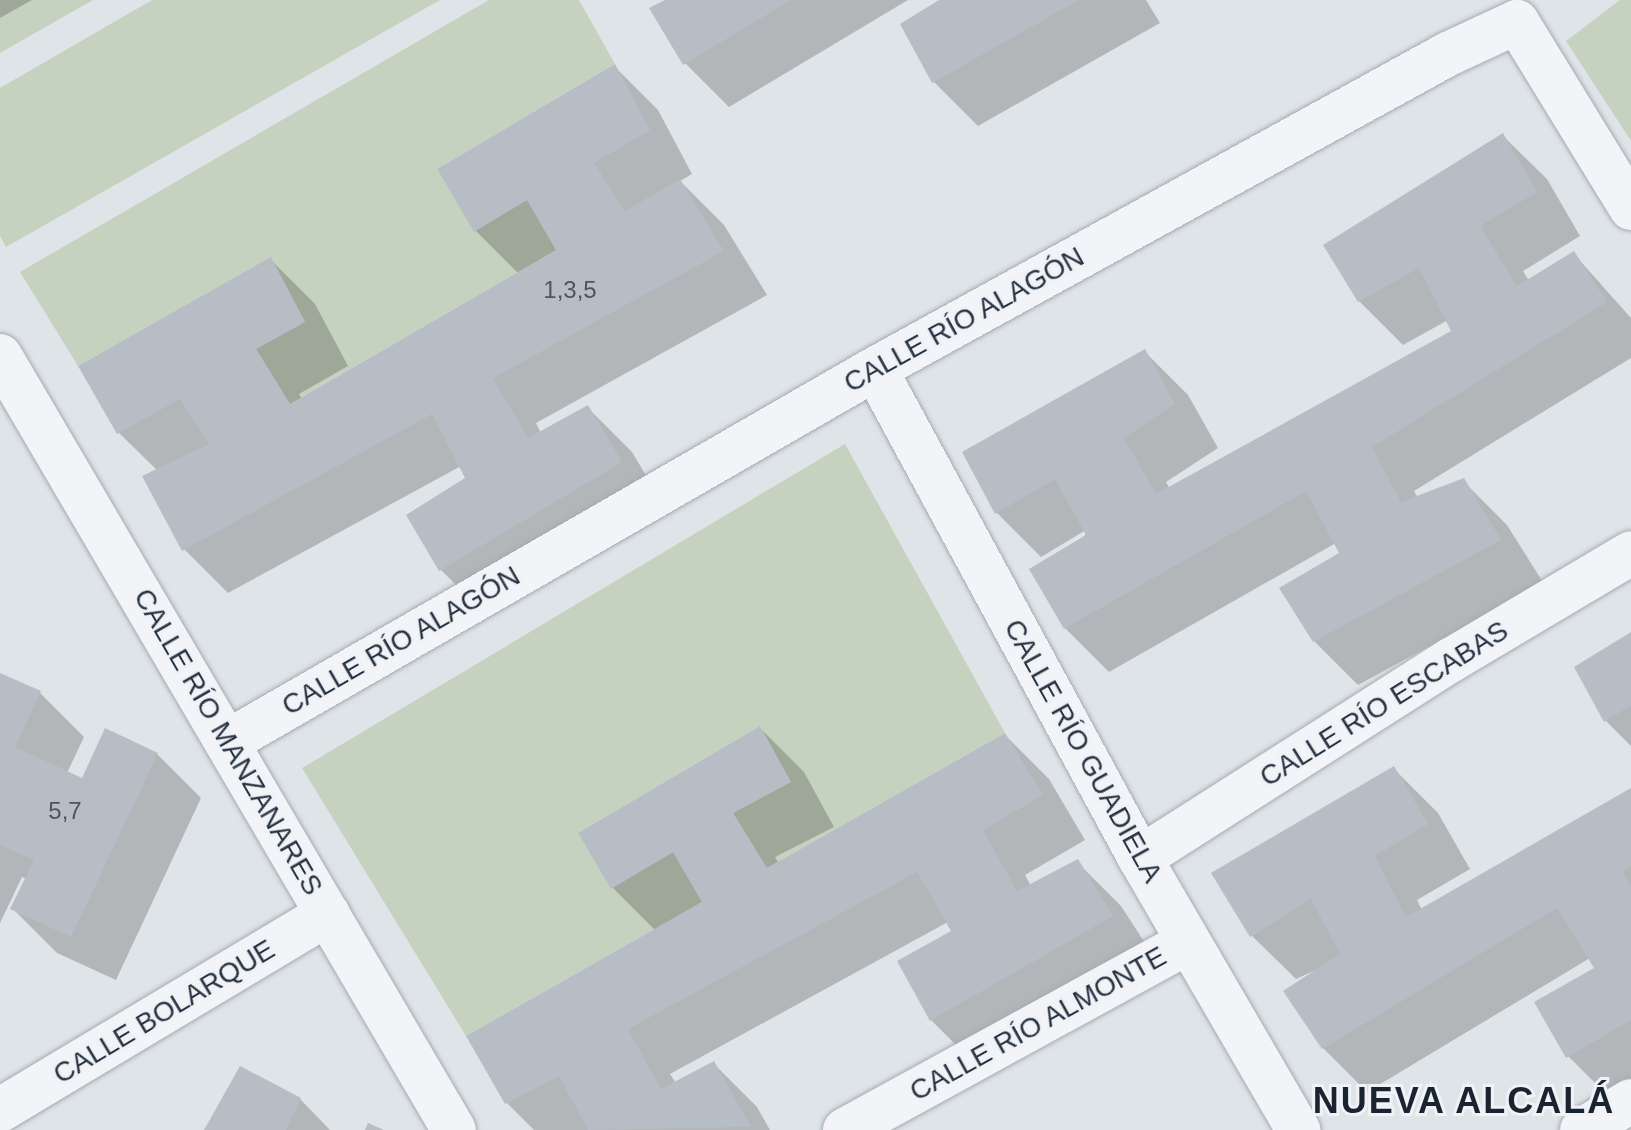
<!DOCTYPE html>
<html>
<head>
<meta charset="utf-8">
<style>
	body { margin:0 }
	#map { position:relative; width:1631px; height:1130px; overflow:hidden; background:#dfe4e8; font-family:Arial,sans-serif }
	div>[style] { position:absolute }
	.green>* { inset:0; background:#c6d2c0 }
	.shadow>* { inset:0; background:#0003 }
	.building>* { inset:0; background:#b6bdc5 }
	.roads { filter:drop-shadow(0 0 2px #a4abb2) drop-shadow(0 0 2px #a4abb2) }
	.minor>* { height:44px; margin:-22px; padding:0 22px; transform-origin:22px; border-radius:22px; background:#f2f4f7 }
	span { translate:-50% -50%; white-space:nowrap; text-align:center; line-height:1.15; -webkit-text-stroke:6px #eff2f6; paint-order:stroke }
	.number-label { font-size:24px; color:#4c5561 }
	.number-label span { -webkit-text-stroke-width:0 }
	.street-label { font-size:28px; color:#283240 }
	.district-label { font-size:36px; color:#1a2330; font-weight:700; letter-spacing:2px }
</style>
</head>
<body>
<div id="map">
	<div class="green">
		<i style="clip-path:polygon(0 0,93px 0,0 53px)"></i>
		<i style="clip-path:polygon(152px 0,440px 0,6px 247px,0 236px,0 88px)"></i>
		<i style="clip-path:polygon(489px 0,579px 0,615px 64px,437px 169px,474px 231px,527px 200px,556px 250px,290px 404px,256px 349px,305px 322px,271px 258px,78px 366px,20px 272px)"></i>
		<i style="clip-path:polygon(1620px 0,1631px 0,1631px 141px,1566px 41px)"></i>
		<i style="clip-path:polygon(845px 444px,1005px 733px,767px 868px,733px 813px,791px 782px,760px 726px,578px 833px,611px 888px,673px 852px,702px 902px,466px 1036px,302px 768px)"></i>
	</div>
	<div class="shadow">
		<i style="clip-path:polygon(0 0,32px 0,0 18px)"></i>
		<i style="clip-path:polygon(670px 0,908px 0,729px 107px,685px 63px)"></i>
		<i style="clip-path:polygon(943px 0,1146px 0,1160px 23px,978px 126px,934px 82px,903px 25px)"></i>
		<i style="clip-path:polygon(614px 66px,658px 110px,692px 174px,680px 181px,724px 225px,767px 295px,536px 423px,541px 433px,588px 408px,632px 452px,665px 507px,485px 614px,441px 570px,468px 478px,461px 466px,228px 593px,184px 549px,158px 471px,119px 433px,271px 260px,315px 304px,348px 366px,299px 394px,302px 399px,519px 274px,475px 230px)"></i>
		<i style="clip-path:polygon(1503px 136px,1547px 179px,1580px 236px,1523px 271px,1529px 281px,1574px 254px,1631px 318px,1631px 358px,1414px 491px,1418px 498px,1463px 481px,1507px 525px,1544px 584px,1358px 685px,1314px 641px,1342px 554px,1336px 543px,1109px 672px,1065px 628px,1086px 530px,1041px 557px,997px 513px,965px 452px,1144px 351px,1188px 395px,1218px 448px,1166px 482px,1170px 489px,1454px 331px,1448px 320px,1403px 345px,1359px 301px)"></i>
		<i style="clip-path:polygon(1631px 634px,1631px 746px,1606px 721px)"></i>
		<i style="clip-path:polygon(0 675px,40px 693px,84px 737px,67px 773px,83px 781px,157px 754px,201px 798px,116px 980px,57px 953px,13px 909px,27px 879px,22px 877px,0 923px)"></i>
		<i style="clip-path:polygon(760px 728px,804px 772px,834px 827px,775px 857px,779px 864px,1005px 735px,1049px 779px,1085px 840px,1025px 875px,1031px 886px,1077px 862px,1121px 906px,1156px 960px,975px 1064px,931px 1020px,954px 932px,948px 922px,670px 1074px,676px 1083px,713px 1063px,757px 1107px,770px 1130px,534px 1130px,507px 1103px,656px 931px,612px 887px)"></i>
		<i style="clip-path:polygon(1394px 769px,1438px 813px,1470px 869px,1417px 900px,1422px 910px,1631px 790px,1631px 1089px,1612px 1100px,1568px 1056px,1596px 968px,1590px 958px,1367px 1092px,1323px 1048px,1327px 965px,1296px 979px,1252px 936px)"></i>
		<i style="clip-path:polygon(300px 1099px,330px 1130px,206px 1130px)"></i>
	</div>
	<div class="building">
		<i style="clip-path:polygon(665px 0,791px 0,683px 65px,649px 8px)"></i>
		<i style="clip-path:polygon(939px 0,1079px 0,932px 83px,900px 24px)"></i>
		<i style="clip-path:polygon(615px 64px,650px 130px,594px 163px,625px 211px,680px 179px,724px 251px,493px 378px,528px 438px,588px 405px,622px 462px,439px 571px,406px 515px,465px 478px,432px 414px,182px 551px,142px 476px,209px 444px,180px 399px,117px 434px,78px 366px,271px 257px,305px 322px,256px 349px,290px 404px,556px 250px,527px 200px,474px 232px,437px 169px)"></i>
		<i style="clip-path:polygon(1503px 133px,1537px 192px,1480px 226px,1517px 286px,1574px 251px,1607px 302px,1372px 447px,1401px 502px,1464px 478px,1501px 540px,1313px 642px,1279px 588px,1339px 553px,1306px 491px,1064px 629px,1029px 569px,1086px 535px,1055px 479px,995px 514px,962px 452px,1145px 349px,1175px 404px,1124px 438px,1156px 494px,1451px 331px,1419px 268px,1358px 302px,1323px 245px)"></i>
		<i style="clip-path:polygon(1631px 632px,1631px 705px,1604px 722px,1574px 667px)"></i>
		<i style="clip-path:polygon(0 673px,41px 691px,15px 747px,82px 778px,105px 728px,158px 753px,71px 937px,10px 909px,34px 860px,0 845px)"></i>
		<i style="clip-path:polygon(760px 726px,791px 782px,733px 813px,767px 868px,1005px 733px,1043px 795px,983px 830px,1017px 891px,1078px 859px,1113px 916px,930px 1021px,897px 961px,951px 931px,917px 872px,628px 1029px,661px 1089px,714px 1061px,751px 1127px,588px 1130px,559px 1076px,505px 1104px,466px 1036px,702px 902px,673px 852px,611px 889px,578px 833px)"></i>
		<i style="clip-path:polygon(1394px 766px,1428px 824px,1375px 856px,1406px 917px,1631px 788px,1631px 866px,1622px 872px,1631px 886px,1631px 1020px,1566px 1058px,1534px 1002px,1594px 968px,1557px 908px,1322px 1049px,1283px 991px,1340px 954px,1311px 899px,1250px 937px,1211px 873px)"></i>
		<i style="clip-path:polygon(240px 1066px,301px 1098px,286px 1130px,204px 1130px)"></i>
		<i style="clip-path:polygon(368px 1123px,384px 1130px,365px 1130px)"></i>
	</div>
	<div class="roads">
		<div class="minor">
			<i style="left:0;top:356px;width:897px;rotate:59.61deg"></i>
			<i style="left:875px;top:369px;width:556px;rotate:61.55deg"></i>
			<i style="left:1140px;top:858px;width:315px;rotate:59.8deg"></i>
			<i style="left:229px;top:741px;width:745px;rotate:-29.94deg"></i>
			<i style="left:875px;top:369px;width:654px;rotate:-28.8deg"></i>
			<i style="left:1448px;top:54px;width:76px;rotate:-24.9deg"></i>
			<i style="left:1517px;top:22px;width:218px;rotate:58.5deg"></i>
			<i style="left:1140px;top:858px;width:369px;rotate:-32.5deg"></i>
			<i style="left:1451px;top:660px;width:209px;rotate:-30.7deg"></i>
			<i style="left:0;top:1110px;width:382px;rotate:-30.9deg"></i>
			<i style="left:845px;top:1130px;width:391px;rotate:-28.7deg"></i>
			<i style="left:1582px;top:1130px;width:57px;rotate:-30.6deg"></i>
		</div>
	</div>
	<div class="number-label">
		<span style="left:570px;top:290px">1,3,5</span>
		<span style="left:65px;top:811px">5,7</span>
	</div>
	<div class="street-label">
		<span style="left:964px;top:320px;rotate:-29deg">CALLE RÍO ALAGÓN</span>
		<span style="left:401px;top:641px;rotate:-30deg">CALLE RÍO ALAGÓN</span>
		<span style="left:1384px;top:704px;rotate:-32deg">CALLE RÍO ESCABAS</span>
		<span style="left:228px;top:742px;rotate:60deg">CALLE RÍO MANZANARES</span>
		<span style="left:1083px;top:751px;rotate:61deg">CALLE RÍO GUADIELA</span>
		<span style="left:164px;top:1012px;rotate:-31deg">CALLE BOLARQUE</span>
		<span style="left:1038px;top:1024px;rotate:-29deg">CALLE RÍO ALMONTE</span>
	</div>
	<div class="district-label">
		<span style="left:1464px;top:1101px">NUEVA ALCALÁ</span>
	</div>
</div>
</body>
</html>
